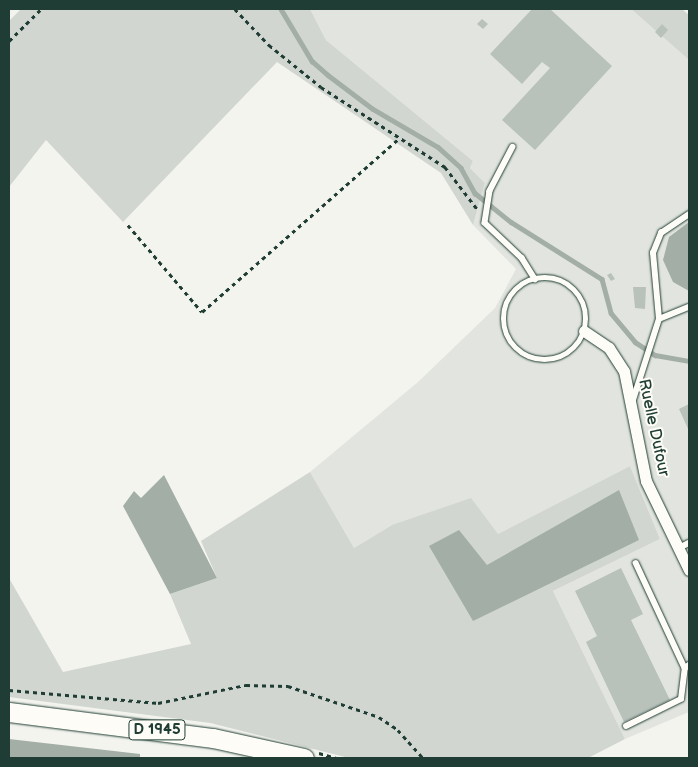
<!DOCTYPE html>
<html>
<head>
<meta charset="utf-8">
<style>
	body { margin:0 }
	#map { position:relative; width:698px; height:767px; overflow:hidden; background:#f4f4ef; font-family:"Balsamiq Sans",sans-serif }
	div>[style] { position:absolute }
	.built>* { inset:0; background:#e2e5df }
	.green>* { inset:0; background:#d1d6d1 }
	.water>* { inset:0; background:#a3aea7 }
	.stream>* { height:4.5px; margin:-2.25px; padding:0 2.25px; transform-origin:2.25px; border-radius:2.25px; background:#a3aea7 }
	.building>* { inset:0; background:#b9c1bb }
	.path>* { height:2.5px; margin-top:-1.25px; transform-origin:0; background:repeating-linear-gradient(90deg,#1f3d34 0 4px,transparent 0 8px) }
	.roads { filter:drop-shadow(0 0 1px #1f3d34) drop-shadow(0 0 1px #1f3d34) }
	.lane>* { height:5.5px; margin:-2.75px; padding:0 2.75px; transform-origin:2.75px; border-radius:2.75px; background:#fdfcf7 }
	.lane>.ring { margin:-2.75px; padding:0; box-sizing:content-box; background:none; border:5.5px solid #fdfcf7; border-radius:50% }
	.street>* { height:11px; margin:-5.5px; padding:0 5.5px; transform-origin:5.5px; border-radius:5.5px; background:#fdfcf7 }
	.primary>* { height:19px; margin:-9.5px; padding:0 9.5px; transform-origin:9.5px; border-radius:9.5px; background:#fdfcf7 }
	span { translate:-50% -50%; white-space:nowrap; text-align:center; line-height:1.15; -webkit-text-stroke:4px #fdfcf7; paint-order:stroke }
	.shield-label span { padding:1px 4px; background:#fdfcf7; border:1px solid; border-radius:4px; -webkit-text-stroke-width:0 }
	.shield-label { font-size:15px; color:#1f3d34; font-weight:700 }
	.street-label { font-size:16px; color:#1f3d34 }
	.frame { position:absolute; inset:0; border:10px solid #1f3d34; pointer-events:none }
</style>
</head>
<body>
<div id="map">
	<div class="built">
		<i style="clip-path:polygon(310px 9px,631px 9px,689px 60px,689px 712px,625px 739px,553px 591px,660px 539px,630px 466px,498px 534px,392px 525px,354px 548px,310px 472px,418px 382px,495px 308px,516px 269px,473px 225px,485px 183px,470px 168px,473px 161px,326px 40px)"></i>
	</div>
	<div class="green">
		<i style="clip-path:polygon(21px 9px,310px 9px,326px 40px,473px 161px,470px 168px,485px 183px,473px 225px,441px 173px,277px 62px,123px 222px,46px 140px,9px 187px,9px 21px)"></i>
		<i style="clip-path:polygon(631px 9px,682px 9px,689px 15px,689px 60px)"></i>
		<i style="clip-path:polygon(630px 466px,660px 539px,553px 591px,625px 739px,588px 758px,349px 758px,210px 723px,9px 697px,9px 578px,63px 672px,191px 644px,170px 594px,217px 578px,201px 541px,310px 472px,354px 548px,392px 525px,471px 498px,498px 534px)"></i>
	</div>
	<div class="water">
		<i style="clip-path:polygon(689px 222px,689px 291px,673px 282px,663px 260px,669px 237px)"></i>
		<i style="clip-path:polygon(164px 475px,217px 578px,170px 594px,123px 506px,134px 491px,141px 498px)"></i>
		<i style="clip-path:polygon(619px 490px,639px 540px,473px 621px,429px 546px,459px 530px,487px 565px)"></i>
		<i style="clip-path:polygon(9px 739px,140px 754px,140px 758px,9px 758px)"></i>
	</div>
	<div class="stream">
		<i style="left:281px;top:9px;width:61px;rotate:59.2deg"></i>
		<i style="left:312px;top:61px;width:21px;rotate:41deg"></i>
		<i style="left:328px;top:75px;width:56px;rotate:37.1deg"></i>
		<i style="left:373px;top:109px;width:75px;rotate:30.3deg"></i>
		<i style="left:438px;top:147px;width:31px;rotate:42deg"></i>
		<i style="left:461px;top:168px;width:29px;rotate:61deg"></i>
		<i style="left:475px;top:193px;width:46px;rotate:38.9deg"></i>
		<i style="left:511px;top:222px;width:107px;rotate:32.1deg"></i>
		<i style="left:602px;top:279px;width:35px;rotate:75deg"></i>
		<i style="left:611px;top:313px;width:38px;rotate:50deg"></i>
		<i style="left:635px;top:342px;width:24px;rotate:33deg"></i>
		<i style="left:655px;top:355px;width:35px;rotate:10deg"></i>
	</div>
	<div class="building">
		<i style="clip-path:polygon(532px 9px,550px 9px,612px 66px,535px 150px,502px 120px,550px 68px,542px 62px,522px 84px,490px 54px)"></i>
		<i style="clip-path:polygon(482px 19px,488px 24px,483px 29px,477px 24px)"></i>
		<i style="clip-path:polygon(662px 24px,668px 30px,661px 38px,655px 32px)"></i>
		<i style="clip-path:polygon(611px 273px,615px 279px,611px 281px,607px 275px)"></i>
		<i style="clip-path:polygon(633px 287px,646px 287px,645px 309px,635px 308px)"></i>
		<i style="clip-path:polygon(689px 404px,689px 431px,679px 409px)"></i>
		<i style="clip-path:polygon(621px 568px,643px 614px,631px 620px,670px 700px,624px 722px,586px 642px,597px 636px,575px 591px)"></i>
	</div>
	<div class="path">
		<i style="left:235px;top:9px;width:50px;rotate:46.6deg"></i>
		<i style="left:269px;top:45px;width:67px;rotate:38.9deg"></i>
		<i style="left:321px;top:87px;width:148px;rotate:32.8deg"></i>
		<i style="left:445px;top:167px;width:54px;rotate:52.5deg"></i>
		<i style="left:9px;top:41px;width:45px;rotate:-45deg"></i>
		<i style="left:128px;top:225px;width:114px;rotate:49.6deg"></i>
		<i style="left:202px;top:312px;width:261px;rotate:-41.4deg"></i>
		<i style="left:9px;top:690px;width:150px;rotate:5deg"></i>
		<i style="left:158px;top:703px;width:90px;rotate:-11.6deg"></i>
		<i style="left:246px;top:685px;width:42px;rotate:1.4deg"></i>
		<i style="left:288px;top:686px;width:96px;rotate:18.8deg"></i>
		<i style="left:379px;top:717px;width:23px;rotate:34deg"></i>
		<i style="left:398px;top:730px;width:38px;rotate:48deg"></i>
		<i style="left:319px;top:753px;width:19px;rotate:16deg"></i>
	</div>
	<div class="roads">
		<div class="lane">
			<i style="left:513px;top:147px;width:50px;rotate:117.6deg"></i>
			<i style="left:490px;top:191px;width:32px;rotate:99deg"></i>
			<i style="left:485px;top:223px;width:51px;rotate:43.4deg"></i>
			<i style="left:522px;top:258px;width:25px;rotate:58deg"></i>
			<i class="ring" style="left:504px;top:278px;width:76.5px;height:76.5px"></i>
			<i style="left:659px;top:319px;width:66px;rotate:-95.2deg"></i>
			<i style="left:653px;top:253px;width:22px;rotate:-68deg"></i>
			<i style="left:661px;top:233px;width:34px;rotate:-34deg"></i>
			<i style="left:633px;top:400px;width:85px;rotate:-72.2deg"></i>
			<i style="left:659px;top:319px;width:32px;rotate:-22deg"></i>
			<i style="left:679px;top:548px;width:11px;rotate:-27deg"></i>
			<i style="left:636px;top:563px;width:116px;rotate:65deg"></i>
			<i style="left:685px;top:668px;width:5px;rotate:-37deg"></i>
			<i style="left:626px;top:726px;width:61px;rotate:-26.1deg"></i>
			<i style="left:681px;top:699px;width:31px;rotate:-83deg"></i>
		</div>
		<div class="street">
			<i style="left:584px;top:331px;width:30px;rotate:34deg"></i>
			<i style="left:609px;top:348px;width:27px;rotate:57deg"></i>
			<i style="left:624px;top:371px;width:112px;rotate:78.7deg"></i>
			<i style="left:646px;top:481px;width:99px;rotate:64.2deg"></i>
		</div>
		<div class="primary">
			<i style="left:9px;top:712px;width:206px;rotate:7.3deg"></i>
			<i style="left:213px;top:738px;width:93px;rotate:12.4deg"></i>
		</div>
	</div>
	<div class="shield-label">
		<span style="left:157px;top:730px">D 1945</span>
	</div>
	<div class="street-label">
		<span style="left:653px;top:428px;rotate:78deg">Ruelle Dufour</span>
	</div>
	<div class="frame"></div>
</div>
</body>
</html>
